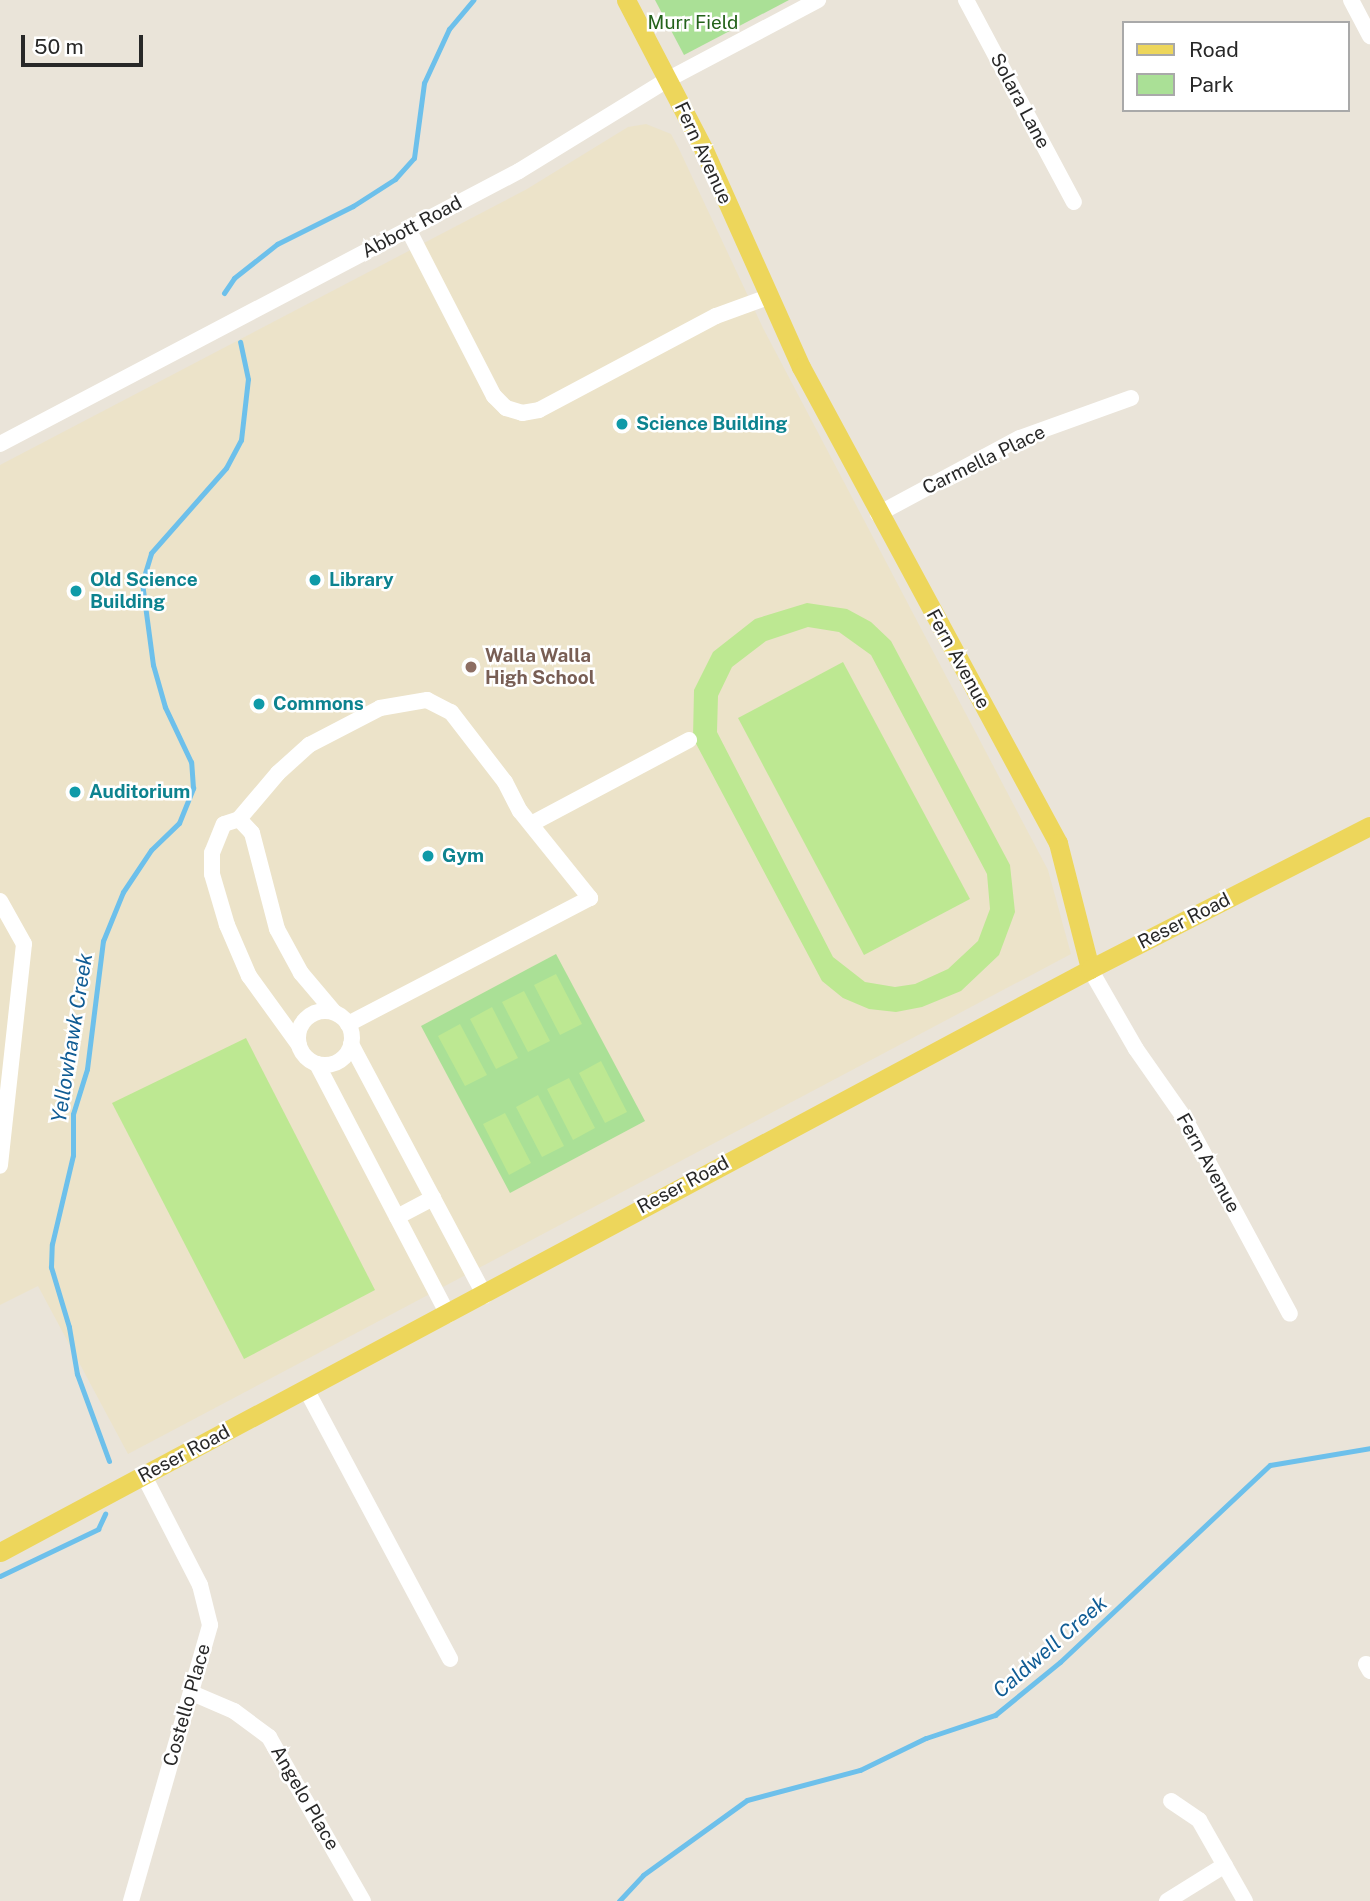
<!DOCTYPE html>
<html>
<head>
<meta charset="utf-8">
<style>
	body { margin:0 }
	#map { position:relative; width:1370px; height:1901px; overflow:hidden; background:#eae4d9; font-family:"Public Sans",sans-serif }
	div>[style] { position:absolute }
	.education>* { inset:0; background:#ece3c9 }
	.green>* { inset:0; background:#aae096 }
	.pitch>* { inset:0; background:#bde892 }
	.stream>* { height:5px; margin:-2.5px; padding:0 2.5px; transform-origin:2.5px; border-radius:2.5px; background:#6dc0eb }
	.minor>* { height:16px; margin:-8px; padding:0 8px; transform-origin:8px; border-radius:8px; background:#fff }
	.minor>.ring { margin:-8px; padding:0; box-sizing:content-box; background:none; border:16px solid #fff; border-radius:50% }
	.major>* { height:19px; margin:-9.5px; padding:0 9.5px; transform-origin:9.5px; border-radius:9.5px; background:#edd65b }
	.dots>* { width:19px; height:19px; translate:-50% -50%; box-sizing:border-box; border:4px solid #fff; border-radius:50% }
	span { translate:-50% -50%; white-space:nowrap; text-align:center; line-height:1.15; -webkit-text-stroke:5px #fff; paint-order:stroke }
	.park-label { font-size:19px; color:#24621b }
	.street-label { font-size:19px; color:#282828 }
	.culture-label { font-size:19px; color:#0d838f; font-weight:700 }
	.left { translate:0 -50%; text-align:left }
	.education-label { font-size:19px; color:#785e54; font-weight:700 }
	.water-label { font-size:21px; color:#105c94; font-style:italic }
	.legend { position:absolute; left:1122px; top:21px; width:228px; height:91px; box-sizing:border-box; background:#fff; border:2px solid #a9a9a9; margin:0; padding:9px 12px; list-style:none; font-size:21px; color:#282828 }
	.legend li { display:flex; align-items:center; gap:14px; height:35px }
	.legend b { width:35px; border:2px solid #a9a9a9 }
	.scale { position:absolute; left:21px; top:35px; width:122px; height:32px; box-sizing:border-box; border:4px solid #282828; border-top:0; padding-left:9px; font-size:21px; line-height:24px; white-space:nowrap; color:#282828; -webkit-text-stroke:5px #fff; paint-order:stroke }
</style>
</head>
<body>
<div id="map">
	<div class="education">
		<i style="clip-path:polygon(646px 124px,671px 134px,679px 149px,763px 328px,1048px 870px,1071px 954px,128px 1454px,38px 1286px,0 1305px,0 465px,527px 189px,628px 127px)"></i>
	</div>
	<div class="green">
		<i style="clip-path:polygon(655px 0,789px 0,684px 55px)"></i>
		<i style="clip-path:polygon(556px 954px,645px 1121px,510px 1193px,421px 1026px)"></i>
	</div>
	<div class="pitch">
		<i style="clip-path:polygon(evenodd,807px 603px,847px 609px,871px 622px,891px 641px,1010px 865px,1015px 912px,999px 955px,961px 991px,922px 1007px,896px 1012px,869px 1009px,843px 998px,822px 981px,693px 738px,694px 690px,713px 652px,755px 619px,807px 603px,808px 627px,839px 632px,871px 655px,987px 874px,990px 909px,978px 941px,948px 969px,915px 984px,895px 987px,865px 982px,833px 957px,717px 732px,718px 696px,732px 667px,766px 641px,808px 627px)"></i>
		<i style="clip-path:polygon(843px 662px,970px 899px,864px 955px,738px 718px)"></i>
		<i style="clip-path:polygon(556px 974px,582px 1024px,560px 1035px,534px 985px)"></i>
		<i style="clip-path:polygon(524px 991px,550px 1041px,528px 1052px,502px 1002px)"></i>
		<i style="clip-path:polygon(492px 1007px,518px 1058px,496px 1069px,470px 1019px)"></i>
		<i style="clip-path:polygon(460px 1024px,487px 1075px,465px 1086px,438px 1036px)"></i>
		<i style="clip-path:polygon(246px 1038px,375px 1290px,244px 1359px,112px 1103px)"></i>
		<i style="clip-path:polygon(601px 1061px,627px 1112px,605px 1123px,579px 1073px)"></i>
		<i style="clip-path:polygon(569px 1078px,595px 1128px,573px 1140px,547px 1089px)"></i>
		<i style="clip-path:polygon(538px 1095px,564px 1146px,542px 1157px,516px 1107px)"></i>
		<i style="clip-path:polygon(505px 1113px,531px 1163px,509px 1175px,483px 1124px)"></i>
	</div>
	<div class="stream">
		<i style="left:224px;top:293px;width:18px;rotate:-56deg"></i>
		<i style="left:234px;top:278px;width:55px;rotate:-38.3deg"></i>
		<i style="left:277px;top:244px;width:85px;rotate:-26.6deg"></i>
		<i style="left:353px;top:206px;width:50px;rotate:-32.7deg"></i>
		<i style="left:395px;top:179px;width:28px;rotate:-48deg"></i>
		<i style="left:414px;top:158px;width:76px;rotate:-82.4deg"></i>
		<i style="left:424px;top:83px;width:60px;rotate:-65.2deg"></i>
		<i style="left:449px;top:29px;width:38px;rotate:-50deg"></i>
		<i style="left:109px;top:1461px;width:93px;rotate:-110.2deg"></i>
		<i style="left:77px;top:1374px;width:48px;rotate:-99.7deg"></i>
		<i style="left:69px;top:1327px;width:63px;rotate:-106.7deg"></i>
		<i style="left:51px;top:1267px;width:23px;rotate:-88deg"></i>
		<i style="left:52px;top:1244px;width:91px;rotate:-76.7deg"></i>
		<i style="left:73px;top:1155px;width:41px;rotate:-90deg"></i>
		<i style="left:73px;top:1114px;width:47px;rotate:-72.7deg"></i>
		<i style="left:87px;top:1069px;width:129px;rotate:-82.9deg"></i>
		<i style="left:103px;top:941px;width:53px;rotate:-67.8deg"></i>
		<i style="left:123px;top:892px;width:50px;rotate:-56.3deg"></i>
		<i style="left:151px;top:850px;width:39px;rotate:-44deg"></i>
		<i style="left:179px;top:823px;width:38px;rotate:-68deg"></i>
		<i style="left:193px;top:788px;width:26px;rotate:-94deg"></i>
		<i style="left:191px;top:762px;width:61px;rotate:-115.3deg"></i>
		<i style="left:165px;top:707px;width:44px;rotate:-105.9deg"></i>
		<i style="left:153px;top:665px;width:83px;rotate:-97.6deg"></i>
		<i style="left:142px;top:583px;width:31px;rotate:-73deg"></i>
		<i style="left:151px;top:553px;width:113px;rotate:-48.6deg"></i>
		<i style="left:226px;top:468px;width:32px;rotate:-62deg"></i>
		<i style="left:241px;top:440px;width:61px;rotate:-83.5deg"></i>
		<i style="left:248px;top:379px;width:38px;rotate:-102deg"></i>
		<i style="left:0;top:1576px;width:109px;rotate:-25.6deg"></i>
		<i style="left:98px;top:1529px;width:17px;rotate:-65deg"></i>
		<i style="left:619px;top:1901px;width:35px;rotate:-47deg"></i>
		<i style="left:643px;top:1875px;width:128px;rotate:-35.8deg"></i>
		<i style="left:747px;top:1800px;width:117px;rotate:-14.9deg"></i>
		<i style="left:860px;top:1770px;width:73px;rotate:-25.9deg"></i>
		<i style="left:926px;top:1738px;width:73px;rotate:-18.4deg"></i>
		<i style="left:995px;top:1715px;width:84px;rotate:-39.2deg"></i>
		<i style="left:1060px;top:1662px;width:288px;rotate:-43.2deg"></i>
		<i style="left:1270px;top:1465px;width:101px;rotate:-9.6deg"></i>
	</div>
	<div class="minor">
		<i style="left:966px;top:0;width:229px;rotate:61.9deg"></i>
		<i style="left:1351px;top:0;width:41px;rotate:62.2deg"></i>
		<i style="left:408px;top:229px;width:188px;rotate:62.8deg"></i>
		<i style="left:494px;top:396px;width:17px;rotate:45deg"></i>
		<i style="left:506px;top:408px;width:17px;rotate:17deg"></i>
		<i style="left:522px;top:413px;width:17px;rotate:-10deg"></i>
		<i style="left:539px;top:410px;width:200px;rotate:-28deg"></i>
		<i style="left:716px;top:316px;width:55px;rotate:-20.1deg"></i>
		<i style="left:0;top:444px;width:586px;rotate:-27.74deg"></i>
		<i style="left:519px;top:171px;width:174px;rotate:-31.6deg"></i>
		<i style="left:667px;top:80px;width:171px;rotate:-27.9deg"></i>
		<i style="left:878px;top:514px;width:161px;rotate:-28.2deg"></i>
		<i style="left:1020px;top:438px;width:118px;rotate:-19.8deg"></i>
		<i style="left:239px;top:819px;width:60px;rotate:-49.7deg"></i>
		<i style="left:278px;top:773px;width:42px;rotate:-42.1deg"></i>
		<i style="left:309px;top:745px;width:80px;rotate:-27.5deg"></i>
		<i style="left:380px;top:708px;width:48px;rotate:-9.7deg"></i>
		<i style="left:427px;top:700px;width:27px;rotate:27deg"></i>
		<i style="left:451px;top:712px;width:88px;rotate:52.4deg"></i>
		<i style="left:505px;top:782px;width:33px;rotate:63deg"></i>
		<i style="left:520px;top:811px;width:112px;rotate:51.2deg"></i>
		<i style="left:590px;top:898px;width:273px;rotate:152.5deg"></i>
		<i style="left:531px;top:824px;width:179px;rotate:-28deg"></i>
		<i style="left:0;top:901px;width:49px;rotate:60.8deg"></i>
		<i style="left:24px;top:944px;width:223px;rotate:96.2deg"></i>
		<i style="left:1090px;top:969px;width:92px;rotate:60.1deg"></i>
		<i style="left:1136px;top:1049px;width:85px;rotate:55deg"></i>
		<i style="left:1185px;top:1119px;width:221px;rotate:61.7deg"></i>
		<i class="ring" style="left:298px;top:1011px;width:38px;height:38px"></i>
		<i style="left:351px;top:1044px;width:285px;rotate:62deg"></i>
		<i style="left:299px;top:1045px;width:85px;rotate:-125.9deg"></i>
		<i style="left:249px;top:976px;width:56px;rotate:-113.3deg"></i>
		<i style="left:227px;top:925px;width:53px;rotate:-106.4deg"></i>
		<i style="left:212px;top:874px;width:21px;rotate:-90deg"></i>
		<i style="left:212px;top:853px;width:31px;rotate:-68deg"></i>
		<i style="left:224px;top:824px;width:16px;rotate:-18deg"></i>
		<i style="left:239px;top:819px;width:19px;rotate:47deg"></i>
		<i style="left:252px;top:833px;width:99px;rotate:75.4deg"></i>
		<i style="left:277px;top:929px;width:50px;rotate:61.4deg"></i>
		<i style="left:301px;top:973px;width:51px;rotate:49.8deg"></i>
		<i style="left:317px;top:1064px;width:283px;rotate:62.4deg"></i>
		<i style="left:397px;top:1217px;width:41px;rotate:-27.8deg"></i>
		<i style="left:306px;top:1389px;width:306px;rotate:61.9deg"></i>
		<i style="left:1366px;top:1664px;width:8px;rotate:60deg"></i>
		<i style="left:192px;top:1693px;width:46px;rotate:23.2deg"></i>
		<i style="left:234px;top:1711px;width:44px;rotate:36.6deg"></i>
		<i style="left:269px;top:1737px;width:189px;rotate:60.2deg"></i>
		<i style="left:1171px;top:1801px;width:34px;rotate:34deg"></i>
		<i style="left:1199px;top:1820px;width:93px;rotate:60.4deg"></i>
		<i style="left:131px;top:1901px;width:287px;rotate:-74deg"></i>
		<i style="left:210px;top:1625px;width:41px;rotate:-104deg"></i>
		<i style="left:200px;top:1585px;width:123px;rotate:-117.2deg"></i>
		<i style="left:1167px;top:1901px;width:68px;rotate:-31.8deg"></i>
	</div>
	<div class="major">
		<i style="left:626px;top:0;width:167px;rotate:62.5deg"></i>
		<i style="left:703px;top:148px;width:240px;rotate:65.9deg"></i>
		<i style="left:801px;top:367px;width:541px;rotate:61.63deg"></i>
		<i style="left:1058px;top:843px;width:130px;rotate:75.7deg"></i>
		<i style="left:0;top:1552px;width:1236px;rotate:-28.14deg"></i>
		<i style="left:1090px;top:969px;width:314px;rotate:-27.1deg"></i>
	</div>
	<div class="dots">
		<i style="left:622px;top:424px;background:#0f9aa8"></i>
		<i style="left:315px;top:580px;background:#0f9aa8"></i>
		<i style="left:76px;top:591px;background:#0f9aa8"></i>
		<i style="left:471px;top:667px;background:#8d6e63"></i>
		<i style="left:259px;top:704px;background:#0f9aa8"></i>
		<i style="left:75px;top:792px;background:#0f9aa8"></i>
		<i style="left:428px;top:856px;background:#0f9aa8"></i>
	</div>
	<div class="park-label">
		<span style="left:693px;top:23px">Murr Field</span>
	</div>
	<div class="street-label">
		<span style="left:1020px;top:101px;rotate:62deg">Solara Lane</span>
		<span style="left:703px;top:153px;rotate:65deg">Fern Avenue</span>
		<span style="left:412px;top:227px;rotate:-28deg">Abbott Road</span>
		<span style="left:984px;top:460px;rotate:-26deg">Carmella Place</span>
		<span style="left:958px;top:659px;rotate:61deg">Fern Avenue</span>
		<span style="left:1184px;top:921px;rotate:-27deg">Reser Road</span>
		<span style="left:1208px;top:1163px;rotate:61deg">Fern Avenue</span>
		<span style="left:683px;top:1185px;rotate:-28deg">Reser Road</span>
		<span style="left:184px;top:1454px;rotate:-28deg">Reser Road</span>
		<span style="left:187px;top:1705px;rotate:-74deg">Costello Place</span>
		<span style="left:305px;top:1798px;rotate:60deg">Angelo Place</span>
	</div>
	<div class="culture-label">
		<span class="left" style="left:636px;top:424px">Science Building</span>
		<span class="left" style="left:90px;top:591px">Old Science<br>Building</span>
		<span class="left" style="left:329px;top:580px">Library</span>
		<span class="left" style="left:273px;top:704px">Commons</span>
		<span class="left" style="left:89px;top:792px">Auditorium</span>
		<span class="left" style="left:442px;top:856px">Gym</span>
	</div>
	<div class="education-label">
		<span class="left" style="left:485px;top:667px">Walla Walla<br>High School</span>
	</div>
	<div class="water-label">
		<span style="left:72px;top:1038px;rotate:-81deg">Yellowhawk Creek</span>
		<span style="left:1050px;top:1647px;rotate:-41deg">Caldwell Creek</span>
	</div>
	<ul class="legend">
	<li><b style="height:9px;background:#edd65b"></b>Road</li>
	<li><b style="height:19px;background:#aae096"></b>Park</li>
	</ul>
	<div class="scale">50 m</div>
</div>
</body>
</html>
